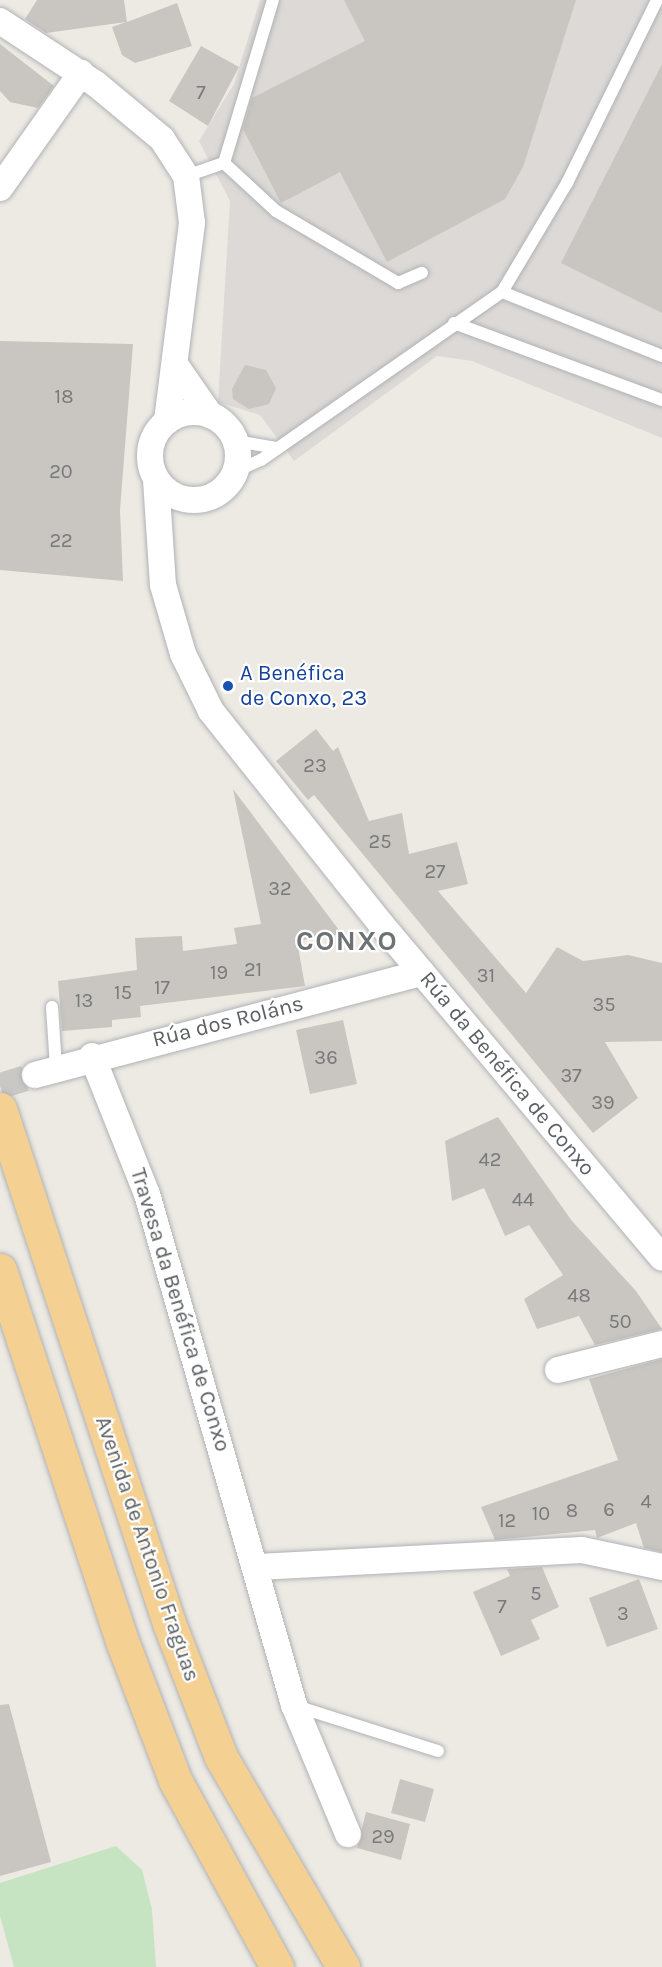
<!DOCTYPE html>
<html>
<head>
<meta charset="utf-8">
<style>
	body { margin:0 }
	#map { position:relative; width:662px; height:1967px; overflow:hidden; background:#edeae4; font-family:Karla,sans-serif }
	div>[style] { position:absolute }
	.industrial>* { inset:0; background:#dcd9d6 }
	.green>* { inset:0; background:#c6e3c2 }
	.building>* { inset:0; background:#c9c5c0 }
	.street-tunnel>* { height:26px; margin-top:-13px; transform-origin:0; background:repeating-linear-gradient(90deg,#c9c8c4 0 26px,transparent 0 39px) }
	.roads { filter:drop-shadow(0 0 2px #afb2b5) drop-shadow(0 0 2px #afb2b5) }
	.lane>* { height:12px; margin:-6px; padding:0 6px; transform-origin:6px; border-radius:6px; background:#fff }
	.street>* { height:26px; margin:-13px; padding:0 13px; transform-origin:13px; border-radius:13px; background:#fff }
	.street>.ring { margin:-13px; padding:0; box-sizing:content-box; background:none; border:26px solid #fff; border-radius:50% }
	.highway>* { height:33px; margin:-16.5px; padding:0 16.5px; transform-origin:16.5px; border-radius:16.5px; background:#f5d093 }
	.dots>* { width:16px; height:16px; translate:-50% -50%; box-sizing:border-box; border:3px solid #fff; border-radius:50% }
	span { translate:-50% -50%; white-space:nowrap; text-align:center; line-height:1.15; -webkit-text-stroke:4.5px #fff; paint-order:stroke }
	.number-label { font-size:20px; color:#77797a }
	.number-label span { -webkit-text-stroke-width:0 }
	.transit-label { font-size:22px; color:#164399 }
	.left { translate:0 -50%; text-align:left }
	.street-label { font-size:22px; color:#5c6063 }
	.district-label { font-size:28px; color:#6d7275; font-weight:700; letter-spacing:1.5px }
</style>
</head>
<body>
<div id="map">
	<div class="industrial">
		<i style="clip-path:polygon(260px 0,662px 0,662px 438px,472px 361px,437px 356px,294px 461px,260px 415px,218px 402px,230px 201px,199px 141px,234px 84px)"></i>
	</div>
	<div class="green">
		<i style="clip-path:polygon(116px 1846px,142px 1870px,152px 1909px,156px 1967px,14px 1967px,0 1916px,0 1883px)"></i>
	</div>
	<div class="building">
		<i style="clip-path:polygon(37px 0,124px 0,127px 22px,177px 3px,192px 46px,135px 63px,122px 55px,112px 27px,126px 22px,46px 33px,25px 19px)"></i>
		<i style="clip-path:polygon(344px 0,576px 0,523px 167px,505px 199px,387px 262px,340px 172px,281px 203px,243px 129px,252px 98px,365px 41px)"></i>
		<i style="clip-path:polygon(0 44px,54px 86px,38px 108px,10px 102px,0 91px)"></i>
		<i style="clip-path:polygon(201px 46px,239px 67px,208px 126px,169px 101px)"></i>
		<i style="clip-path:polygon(662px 64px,662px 313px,561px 263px)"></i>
		<i style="clip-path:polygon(0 341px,133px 344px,120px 510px,123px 581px,0 570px)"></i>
		<i style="clip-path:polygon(245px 365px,266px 370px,276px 388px,269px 404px,249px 409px,233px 399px,232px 389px)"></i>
		<i style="clip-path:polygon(316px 729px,333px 751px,338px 747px,369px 821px,402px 813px,409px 854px,457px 842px,468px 884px,438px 891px,526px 993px,557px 947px,583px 961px,628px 955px,662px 963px,662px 1041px,605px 1042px,638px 1098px,593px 1133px,314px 795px,308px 800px,276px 761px)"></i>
		<i style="clip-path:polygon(233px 789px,342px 934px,297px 941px,305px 986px,140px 1006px,141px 1017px,112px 1020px,112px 1027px,62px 1031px,58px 981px,137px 970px,135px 938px,182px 936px,183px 951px,237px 944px,234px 928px,261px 924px)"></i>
		<i style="clip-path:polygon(343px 1020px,357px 1084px,310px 1094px,296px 1030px)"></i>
		<i style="clip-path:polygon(498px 1117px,572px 1221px,636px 1291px,662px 1329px,595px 1345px,579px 1316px,537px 1329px,524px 1299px,563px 1275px,529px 1225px,505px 1236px,484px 1188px,452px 1201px,445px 1141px)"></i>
		<i style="clip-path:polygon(662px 1359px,662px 1552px,644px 1548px,636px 1523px,597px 1538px,595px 1530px,495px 1540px,481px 1507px,618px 1460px,589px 1379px)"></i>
		<i style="clip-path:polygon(542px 1567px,559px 1607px,531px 1620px,540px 1639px,501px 1656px,473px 1592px,510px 1576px,507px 1569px)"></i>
		<i style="clip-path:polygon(639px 1579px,658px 1629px,607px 1647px,589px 1598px)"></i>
		<i style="clip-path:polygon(9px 1704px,51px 1862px,0 1876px,0 1705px)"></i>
		<i style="clip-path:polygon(400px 1779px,434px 1789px,425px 1822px,391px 1813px)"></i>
		<i style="clip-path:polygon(366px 1812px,410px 1824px,401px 1860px,357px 1848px)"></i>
	</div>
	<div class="street-tunnel">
		<i style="left:0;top:1086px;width:37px;rotate:-17deg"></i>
	</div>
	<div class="roads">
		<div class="lane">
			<i style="left:224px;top:163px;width:71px;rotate:42.7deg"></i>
			<i style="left:276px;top:211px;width:142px;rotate:30.5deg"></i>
			<i style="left:398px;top:283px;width:26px;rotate:-23deg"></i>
			<i style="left:186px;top:176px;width:40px;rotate:-18.9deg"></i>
			<i style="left:224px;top:163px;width:170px;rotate:-73.3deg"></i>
			<i style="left:502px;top:292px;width:172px;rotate:21.8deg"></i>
			<i style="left:454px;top:323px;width:222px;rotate:20.3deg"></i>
			<i style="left:236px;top:441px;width:42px;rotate:9.7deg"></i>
			<i style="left:236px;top:471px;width:27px;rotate:-24deg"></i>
			<i style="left:261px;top:460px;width:294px;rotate:-34.9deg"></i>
			<i style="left:502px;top:292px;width:127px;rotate:-59.2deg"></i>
			<i style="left:567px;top:183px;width:204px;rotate:-63.8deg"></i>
			<i style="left:52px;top:1007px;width:61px;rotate:86.2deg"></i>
			<i style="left:296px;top:1706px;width:149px;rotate:17.6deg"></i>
		</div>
		<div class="street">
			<i style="left:0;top:21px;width:115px;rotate:33.3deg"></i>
			<i style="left:96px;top:84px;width:86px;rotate:39.8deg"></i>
			<i style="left:162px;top:139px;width:44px;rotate:57deg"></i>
			<i style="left:186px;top:176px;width:47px;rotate:82.7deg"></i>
			<i style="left:192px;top:223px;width:200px;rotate:97.2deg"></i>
			<i style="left:0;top:188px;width:141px;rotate:-54.8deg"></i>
			<i style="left:176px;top:366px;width:60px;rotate:55.2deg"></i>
			<i class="ring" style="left:150px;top:412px;width:62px;height:62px"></i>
			<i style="left:156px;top:480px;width:105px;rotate:86.2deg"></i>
			<i style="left:163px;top:585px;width:72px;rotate:73.8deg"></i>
			<i style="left:183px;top:654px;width:64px;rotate:63.8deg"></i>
			<i style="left:211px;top:711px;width:273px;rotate:51.4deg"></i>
			<i style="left:381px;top:924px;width:436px;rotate:49.9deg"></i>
			<i style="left:92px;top:1056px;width:149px;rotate:68.3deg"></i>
			<i style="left:147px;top:1194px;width:532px;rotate:73.95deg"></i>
			<i style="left:294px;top:1705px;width:140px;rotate:67.3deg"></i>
			<i style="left:35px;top:1075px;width:400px;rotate:-14.8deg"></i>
			<i style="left:558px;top:1370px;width:107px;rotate:-14deg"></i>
			<i style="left:258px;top:1567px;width:324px;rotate:-3deg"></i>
			<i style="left:582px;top:1550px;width:82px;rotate:12deg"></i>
		</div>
		<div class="highway">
			<i style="left:0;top:1109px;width:541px;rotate:71.8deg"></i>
			<i style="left:169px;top:1623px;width:144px;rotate:68.8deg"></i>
			<i style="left:221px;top:1757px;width:243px;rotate:59.8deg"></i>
			<i style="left:0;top:1270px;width:391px;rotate:71.8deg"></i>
			<i style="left:122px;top:1641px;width:149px;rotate:69.1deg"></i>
			<i style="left:175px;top:1780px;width:213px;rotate:61.4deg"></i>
		</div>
	</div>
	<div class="dots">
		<i style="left:228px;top:686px;background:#1a4fb4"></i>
	</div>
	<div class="number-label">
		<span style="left:201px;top:92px">7</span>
		<span style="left:64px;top:396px">18</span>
		<span style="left:61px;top:471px">20</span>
		<span style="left:61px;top:540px">22</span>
		<span style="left:315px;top:765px">23</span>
		<span style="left:380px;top:841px">25</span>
		<span style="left:435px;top:871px">27</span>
		<span style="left:280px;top:888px">32</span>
		<span style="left:253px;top:969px">21</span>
		<span style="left:219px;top:972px">19</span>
		<span style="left:486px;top:975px">31</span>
		<span style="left:162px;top:987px">17</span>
		<span style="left:123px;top:992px">15</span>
		<span style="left:84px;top:1000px">13</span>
		<span style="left:604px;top:1004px">35</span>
		<span style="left:326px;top:1057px">36</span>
		<span style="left:571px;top:1075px">37</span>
		<span style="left:603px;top:1102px">39</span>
		<span style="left:490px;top:1159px">42</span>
		<span style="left:523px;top:1199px">44</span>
		<span style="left:579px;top:1295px">48</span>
		<span style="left:620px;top:1321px">50</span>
		<span style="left:646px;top:1501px">4</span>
		<span style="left:609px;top:1509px">6</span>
		<span style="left:572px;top:1510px">8</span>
		<span style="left:541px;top:1513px">10</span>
		<span style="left:507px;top:1520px">12</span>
		<span style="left:536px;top:1593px">5</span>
		<span style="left:502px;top:1606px">7</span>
		<span style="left:623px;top:1613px">3</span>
		<span style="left:383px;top:1836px">29</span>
	</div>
	<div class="transit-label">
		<span class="left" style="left:240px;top:686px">A Benéfica<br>de Conxo, 23</span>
	</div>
	<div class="street-label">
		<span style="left:228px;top:1022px;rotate:-14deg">Rúa dos Roláns</span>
		<span style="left:507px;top:1074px;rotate:50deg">Rúa da Benéfica de Conxo</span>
		<span style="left:180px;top:1310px;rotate:73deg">Travesa da Benéfica de Conxo</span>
		<span style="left:147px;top:1549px;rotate:71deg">Avenida de Antonio Fraguas</span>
	</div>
	<div class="district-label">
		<span style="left:347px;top:941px">CONXO</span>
	</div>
</div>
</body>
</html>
